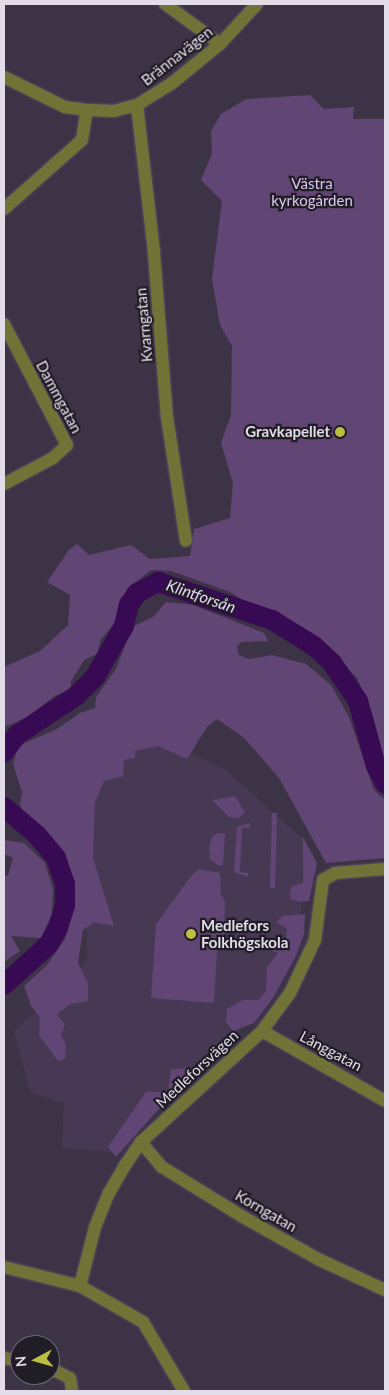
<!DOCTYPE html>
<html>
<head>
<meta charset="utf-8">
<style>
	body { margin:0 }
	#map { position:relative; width:389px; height:1395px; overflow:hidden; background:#3d3346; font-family:Lato,sans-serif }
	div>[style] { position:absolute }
	.built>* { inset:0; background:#473953 }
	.green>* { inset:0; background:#604575 }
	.river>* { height:20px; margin:-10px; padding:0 10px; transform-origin:10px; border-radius:10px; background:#390a54 }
	.roads { filter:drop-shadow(0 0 1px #5b5163) drop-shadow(0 0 1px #5b5163) }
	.minor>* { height:12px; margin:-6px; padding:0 6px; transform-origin:6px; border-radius:6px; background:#717336 }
	.dots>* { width:14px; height:14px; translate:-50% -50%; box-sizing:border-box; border:2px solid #211d26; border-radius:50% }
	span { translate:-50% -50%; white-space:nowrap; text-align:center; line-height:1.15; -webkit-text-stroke:4.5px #211d26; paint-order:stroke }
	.street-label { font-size:15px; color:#e2dbe8 }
	.park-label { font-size:15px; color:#ddc7f1 }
	.poi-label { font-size:15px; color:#e2dbe8; font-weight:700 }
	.right { translate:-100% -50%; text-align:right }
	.left { translate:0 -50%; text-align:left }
	.water-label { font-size:16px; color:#ead3fe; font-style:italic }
	.frame { position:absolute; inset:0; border:5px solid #e2dbe8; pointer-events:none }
	.north { position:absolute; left:10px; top:1335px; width:50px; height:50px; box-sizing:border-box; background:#211d26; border:1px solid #6e6974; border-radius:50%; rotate:264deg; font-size:14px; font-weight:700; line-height:20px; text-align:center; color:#e2dbe8 }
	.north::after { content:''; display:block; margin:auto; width:18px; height:22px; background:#bcbf43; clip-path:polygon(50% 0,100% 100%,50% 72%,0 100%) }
</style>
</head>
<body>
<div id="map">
	<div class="built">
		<i style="clip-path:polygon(113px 738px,167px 741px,224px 769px,303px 839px,301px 916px,257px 1013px,112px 1152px,62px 1148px,64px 1103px,31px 1093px,14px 1032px,87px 962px,85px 817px)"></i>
	</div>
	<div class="green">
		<i style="clip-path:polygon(310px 95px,324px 109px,354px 107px,353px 119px,385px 119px,385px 765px,373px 716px,357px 678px,335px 655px,277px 611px,251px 605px,230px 592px,171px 571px,151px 570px,127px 589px,118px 619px,101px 639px,97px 654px,84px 660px,71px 681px,71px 690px,56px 695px,26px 718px,4px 727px,4px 667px,40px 651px,68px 625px,70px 595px,47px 582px,69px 550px,77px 544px,89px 555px,131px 545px,150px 559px,190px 556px,194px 529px,230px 518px,233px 483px,221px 443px,231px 415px,232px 346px,220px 325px,212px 279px,222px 201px,201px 180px,212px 154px,211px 131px,221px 114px,246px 99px)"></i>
		<i style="clip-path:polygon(166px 602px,193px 605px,264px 633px,268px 641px,242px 642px,237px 646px,239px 655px,249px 659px,272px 655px,306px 664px,331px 685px,349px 717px,374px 790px,385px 800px,385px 858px,326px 863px,279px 778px,244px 738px,217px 719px,207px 727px,187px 759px,158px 746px,135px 751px,135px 758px,124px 760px,123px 776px,104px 781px,95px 802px,93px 858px,114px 926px,94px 922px,83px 930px,78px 963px,88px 983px,88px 1001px,71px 1004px,57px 1014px,65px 1025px,61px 1035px,66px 1045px,65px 1059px,58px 1061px,39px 1035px,40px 1017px,31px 1006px,24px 986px,47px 965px,65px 939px,75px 903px,65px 870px,66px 859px,46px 834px,24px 817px,20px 804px,22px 792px,13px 764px,18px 746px,57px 729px,80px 713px,95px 708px,96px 697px,116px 669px,132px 627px,153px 617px)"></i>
		<i style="clip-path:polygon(235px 796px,245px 812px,239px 818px,229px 817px,212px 800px)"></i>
		<i style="clip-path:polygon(272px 813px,277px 813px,275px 888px,270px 888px)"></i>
		<i style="clip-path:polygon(250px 823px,250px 828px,242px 828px,240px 872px,248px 873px,248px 877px,234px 872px,237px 827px)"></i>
		<i style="clip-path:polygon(218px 833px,225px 833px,223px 865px,219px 866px,210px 859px,209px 847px,212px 837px)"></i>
		<i style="clip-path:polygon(303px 837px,317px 863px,309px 901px,300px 902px,291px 899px,290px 892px,292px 886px,303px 883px)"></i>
		<i style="clip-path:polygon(4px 840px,24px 843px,45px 863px,53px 889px,52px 914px,41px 938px,11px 936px,20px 951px,4px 962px,4px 877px,8px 875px,13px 858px,4px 854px)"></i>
		<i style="clip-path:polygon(199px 869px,220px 873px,221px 895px,225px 901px,224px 950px,217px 951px,214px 1003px,151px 998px,156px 924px,191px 876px)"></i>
		<i style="clip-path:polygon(305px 914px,304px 934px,296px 956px,273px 998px,254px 1023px,233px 1031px,226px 1022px,227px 1009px,243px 1000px,259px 1000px,266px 990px,267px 967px,278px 953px,271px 950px,272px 944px,286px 939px,287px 929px,276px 922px,283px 916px)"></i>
		<i style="clip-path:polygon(221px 1045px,228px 1048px,157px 1111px,116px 1157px,108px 1147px,146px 1092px,168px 1092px,171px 1069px,192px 1068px)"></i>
	</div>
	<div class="river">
		<i style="left:4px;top:752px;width:21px;rotate:-53deg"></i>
		<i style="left:17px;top:735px;width:71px;rotate:-33.5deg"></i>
		<i style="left:76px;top:696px;width:27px;rotate:-45deg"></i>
		<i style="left:95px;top:677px;width:59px;rotate:-60.4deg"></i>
		<i style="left:124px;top:626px;width:22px;rotate:-77deg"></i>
		<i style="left:129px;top:605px;width:14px;rotate:-56deg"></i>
		<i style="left:137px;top:593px;width:24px;rotate:-28deg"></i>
		<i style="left:158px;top:582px;width:120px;rotate:18.4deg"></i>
		<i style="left:272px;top:620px;width:49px;rotate:31.8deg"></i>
		<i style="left:314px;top:646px;width:25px;rotate:43deg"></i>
		<i style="left:332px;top:663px;width:46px;rotate:55.6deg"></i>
		<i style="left:358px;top:701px;width:67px;rotate:74.5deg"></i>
		<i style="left:376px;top:766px;width:20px;rotate:63deg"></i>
		<i style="left:4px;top:807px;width:43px;rotate:40.3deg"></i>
		<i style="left:37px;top:835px;width:30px;rotate:50deg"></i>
		<i style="left:56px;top:858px;width:28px;rotate:71deg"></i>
		<i style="left:65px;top:884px;width:21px;rotate:90deg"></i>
		<i style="left:65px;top:905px;width:24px;rotate:107deg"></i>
		<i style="left:58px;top:928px;width:20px;rotate:120deg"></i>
		<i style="left:48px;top:945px;width:59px;rotate:137.7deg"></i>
	</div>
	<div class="roads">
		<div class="minor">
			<i style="left:165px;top:4px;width:68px;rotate:36deg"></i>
			<i style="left:4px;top:77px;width:68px;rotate:26.2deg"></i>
			<i style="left:65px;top:107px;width:22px;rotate:8deg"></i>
			<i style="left:137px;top:105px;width:149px;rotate:83.4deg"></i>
			<i style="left:154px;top:253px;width:165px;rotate:85.5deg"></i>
			<i style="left:167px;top:417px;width:125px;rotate:81.3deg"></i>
			<i style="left:4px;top:209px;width:104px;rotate:-41.5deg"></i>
			<i style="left:82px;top:140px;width:30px;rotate:-81deg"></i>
			<i style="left:87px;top:110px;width:27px;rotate:2deg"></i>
			<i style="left:114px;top:111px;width:24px;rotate:-15deg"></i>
			<i style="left:137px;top:105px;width:40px;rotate:-32deg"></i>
			<i style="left:171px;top:84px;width:63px;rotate:-39.2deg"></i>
			<i style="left:220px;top:44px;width:54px;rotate:-47.2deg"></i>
			<i style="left:4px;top:324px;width:136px;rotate:62.5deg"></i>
			<i style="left:67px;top:445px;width:19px;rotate:137deg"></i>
			<i style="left:53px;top:458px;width:55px;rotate:152deg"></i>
			<i style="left:262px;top:1031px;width:142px;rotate:29.6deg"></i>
			<i style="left:141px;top:1142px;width:33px;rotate:50deg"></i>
			<i style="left:162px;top:1167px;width:95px;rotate:31.7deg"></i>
			<i style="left:243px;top:1217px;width:88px;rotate:29.2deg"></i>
			<i style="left:320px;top:1260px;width:72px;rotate:24.8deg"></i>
			<i style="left:4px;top:1267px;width:78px;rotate:14deg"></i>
			<i style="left:80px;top:1286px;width:73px;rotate:29.7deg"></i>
			<i style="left:143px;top:1322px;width:80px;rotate:59.3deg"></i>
			<i style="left:80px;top:1286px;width:61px;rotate:-75.7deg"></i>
			<i style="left:95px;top:1227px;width:37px;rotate:-68deg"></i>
			<i style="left:109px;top:1193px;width:34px;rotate:-60deg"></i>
			<i style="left:126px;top:1164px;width:27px;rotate:-56deg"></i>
			<i style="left:141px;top:1142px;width:164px;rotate:-42.5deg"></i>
			<i style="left:262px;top:1031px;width:47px;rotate:-53.6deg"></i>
			<i style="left:290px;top:993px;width:59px;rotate:-64.7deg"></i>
			<i style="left:315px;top:940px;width:61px;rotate:-82.4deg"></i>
			<i style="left:323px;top:880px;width:14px;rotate:-30deg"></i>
			<i style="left:335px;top:873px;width:50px;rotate:-4.6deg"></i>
			<i style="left:4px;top:1358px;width:16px;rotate:11deg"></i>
			<i style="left:50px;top:1368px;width:22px;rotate:27deg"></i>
			<i style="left:70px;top:1378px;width:13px;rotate:81deg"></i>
		</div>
	</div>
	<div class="dots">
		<i style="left:340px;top:432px;background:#bcbf43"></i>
		<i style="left:191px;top:934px;background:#bcbf43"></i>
	</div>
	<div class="street-label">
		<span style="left:177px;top:56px;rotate:-38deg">Brännavägen</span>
		<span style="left:144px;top:325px;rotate:-95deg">Kvarngatan</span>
		<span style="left:59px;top:397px;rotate:62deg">Dammgatan</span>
		<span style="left:331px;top:1051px;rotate:28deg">Långgatan</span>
		<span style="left:197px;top:1069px;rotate:-43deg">Medleforsvägen</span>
		<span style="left:266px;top:1211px;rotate:30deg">Korngatan</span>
	</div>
	<div class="park-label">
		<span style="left:312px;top:192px">Västra<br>kyrkogården</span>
	</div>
	<div class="poi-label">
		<span class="right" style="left:330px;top:432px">Gravkapellet</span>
		<span class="left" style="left:201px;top:934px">Medlefors<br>Folkhögskola</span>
	</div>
	<div class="water-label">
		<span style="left:201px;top:596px;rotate:19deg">Klintforsån</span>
	</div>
	<div class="frame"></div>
	<div class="north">N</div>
</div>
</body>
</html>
